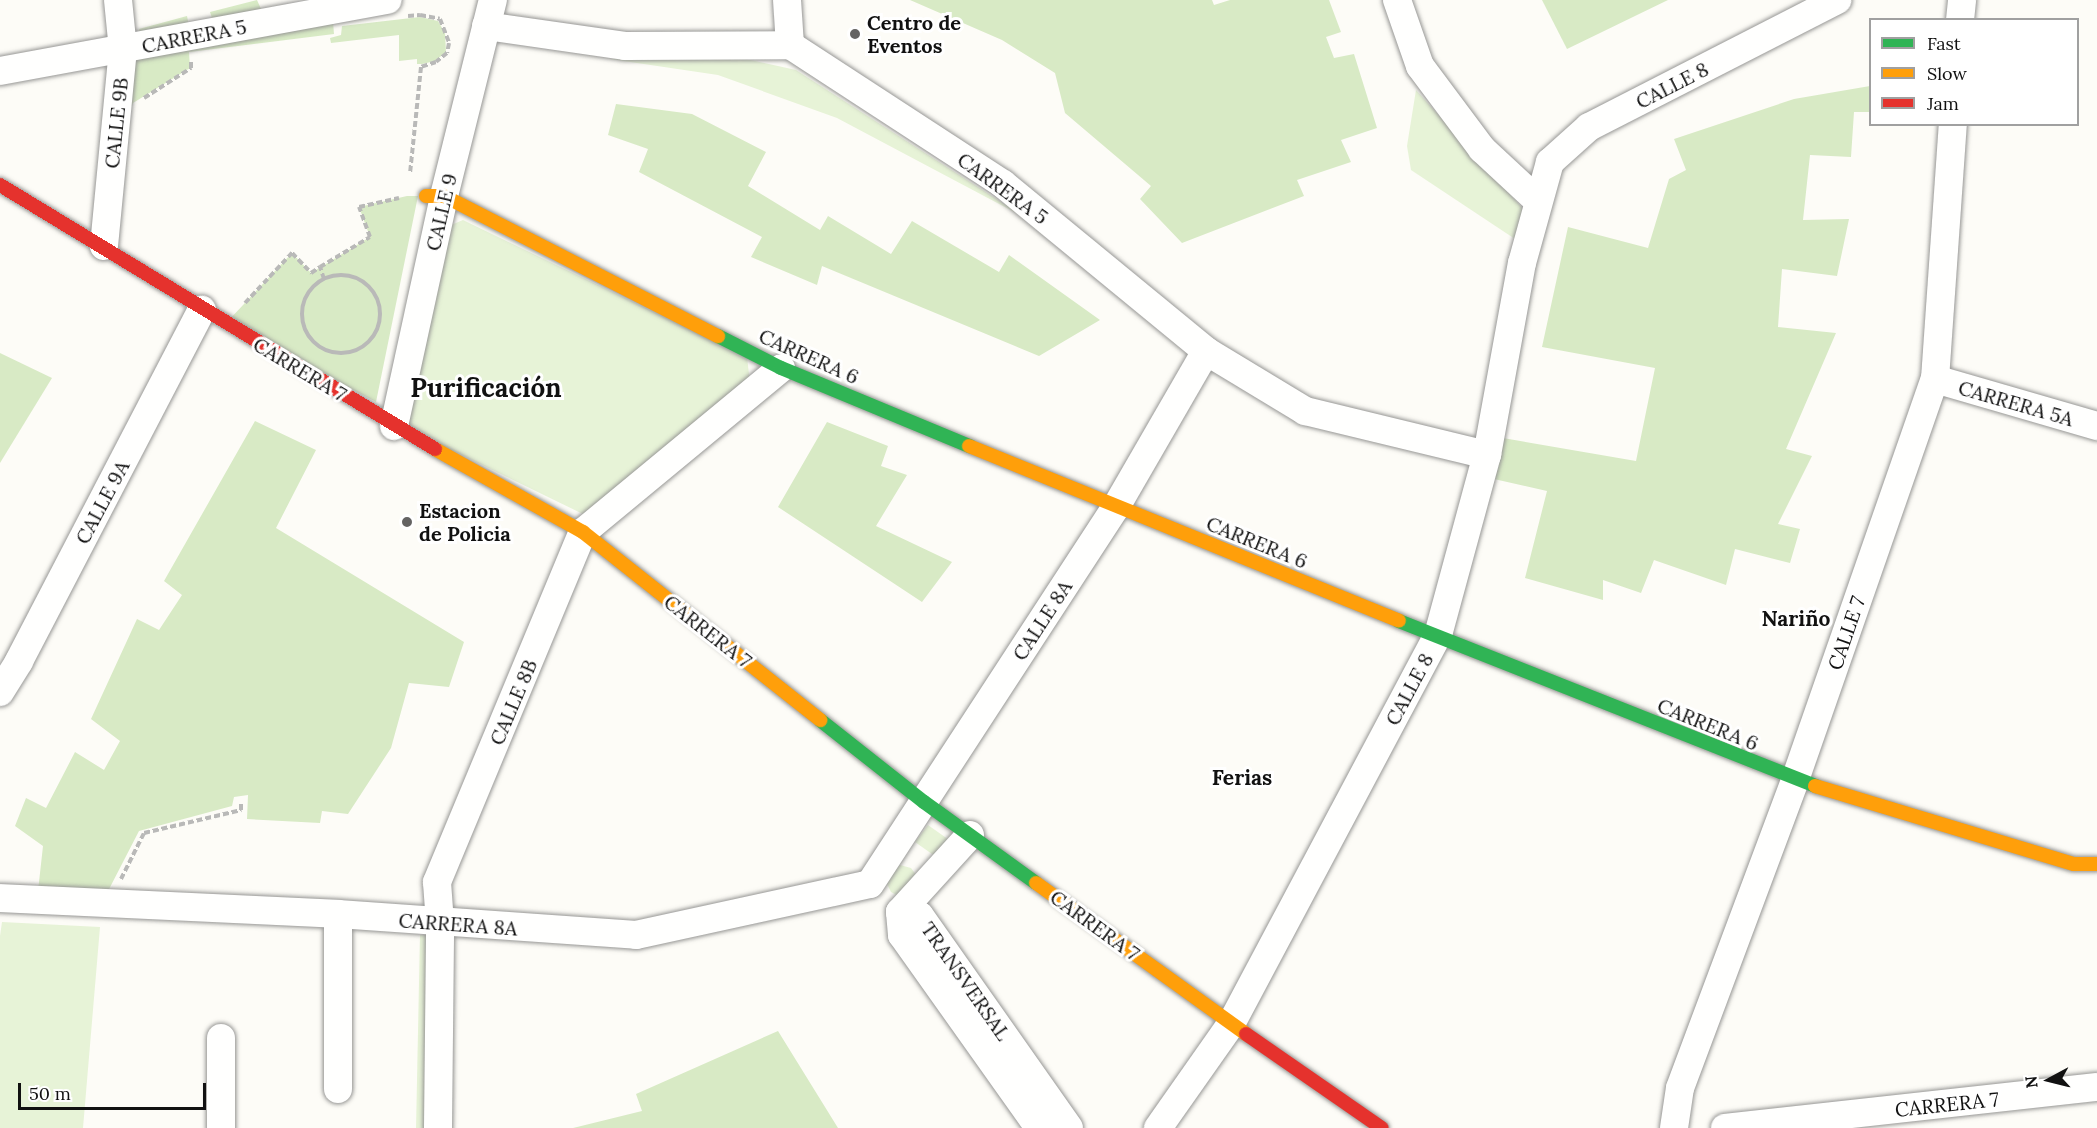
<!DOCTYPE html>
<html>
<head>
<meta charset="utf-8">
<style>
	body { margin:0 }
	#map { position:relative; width:2097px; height:1128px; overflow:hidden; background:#fdfcf7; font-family:Lora,serif }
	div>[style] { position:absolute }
	.green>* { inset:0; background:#e7f3d7 }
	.forest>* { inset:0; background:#d8eac5 }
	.path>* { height:4px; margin-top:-2px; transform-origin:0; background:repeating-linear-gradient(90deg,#b9b9b8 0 6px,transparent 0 9px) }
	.path>.ring { margin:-2px; padding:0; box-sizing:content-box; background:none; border:4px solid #b9b9b8; border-radius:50% }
	.roads { filter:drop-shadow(0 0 2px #979795) drop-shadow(0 0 2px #979795) }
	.street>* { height:28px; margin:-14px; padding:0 14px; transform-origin:14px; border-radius:14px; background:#fffffe }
	.fast>* { height:14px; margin:-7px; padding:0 7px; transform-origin:7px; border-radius:7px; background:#30b455 }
	.slow>* { height:14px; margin:-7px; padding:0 7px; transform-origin:7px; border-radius:7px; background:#ff9f0a }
	.jam>* { height:14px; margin:-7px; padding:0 7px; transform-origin:7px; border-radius:7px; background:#e5322d }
	.dots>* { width:16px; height:16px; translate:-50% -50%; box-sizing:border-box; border:3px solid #fff; border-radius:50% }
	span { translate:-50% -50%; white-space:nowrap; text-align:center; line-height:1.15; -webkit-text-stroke:6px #fff; paint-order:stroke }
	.poi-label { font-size:20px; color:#111; font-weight:700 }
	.left { translate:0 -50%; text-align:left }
	.street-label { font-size:20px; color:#111 }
	.neighbourhood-label { font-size:21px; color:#111; font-weight:700 }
	.district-label { font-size:26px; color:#111; font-weight:700 }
	.legend { position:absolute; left:1869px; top:18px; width:210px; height:108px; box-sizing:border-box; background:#fff; border:2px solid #a0a0a0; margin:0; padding:8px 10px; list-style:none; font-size:18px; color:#111 }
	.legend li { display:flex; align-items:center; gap:12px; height:30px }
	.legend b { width:30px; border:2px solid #a0a0a0 }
	.north { position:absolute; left:2019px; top:1050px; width:60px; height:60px; -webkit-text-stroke:4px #fff; paint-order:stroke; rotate:263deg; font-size:16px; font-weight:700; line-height:24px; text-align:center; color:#111 }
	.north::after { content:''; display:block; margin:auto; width:21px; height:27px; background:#111; clip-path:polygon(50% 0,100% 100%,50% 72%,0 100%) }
	.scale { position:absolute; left:18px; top:1083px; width:188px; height:27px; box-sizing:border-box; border:3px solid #111; border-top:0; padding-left:8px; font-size:18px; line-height:21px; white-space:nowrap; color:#111; -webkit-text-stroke:4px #fff; paint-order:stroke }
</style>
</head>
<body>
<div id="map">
	<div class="green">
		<i style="clip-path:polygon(724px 54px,796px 70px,1031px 221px,837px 118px,718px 75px,610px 59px)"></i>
		<i style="clip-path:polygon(1416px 90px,1525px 211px,1515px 239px,1411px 170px,1407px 146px)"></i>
		<i style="clip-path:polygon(463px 220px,747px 357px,750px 383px,589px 517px,411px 430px,404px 409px,444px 228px)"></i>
		<i style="clip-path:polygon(928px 825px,952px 842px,939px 859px,915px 842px)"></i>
		<i style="clip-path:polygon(900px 865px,911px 868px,917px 876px,900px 897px,891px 892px,887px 884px,895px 867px)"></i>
		<i style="clip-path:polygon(2px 922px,100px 927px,83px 1128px,0 1128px,0 936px)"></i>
		<i style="clip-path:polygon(420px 935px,430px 935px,426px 1128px,416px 1128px)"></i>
	</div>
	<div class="forest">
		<i style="clip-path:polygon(257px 0,261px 9px,213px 21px,210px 12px)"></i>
		<i style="clip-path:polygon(910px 0,1212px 0,1214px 5px,1230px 0,1329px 0,1341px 32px,1326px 37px,1334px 58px,1354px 54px,1377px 128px,1341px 140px,1351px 162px,1297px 180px,1304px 196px,1182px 243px,1140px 199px,1151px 186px,1065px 113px,1055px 73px,1002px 40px)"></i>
		<i style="clip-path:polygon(1542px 0,1668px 0,1567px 49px)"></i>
		<i style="clip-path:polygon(187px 16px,189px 26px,141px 38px,139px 29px)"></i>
		<i style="clip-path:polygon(420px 17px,438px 21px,445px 33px,446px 52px,435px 61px,422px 64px,417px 64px,417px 59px,399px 61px,399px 35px,331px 43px,330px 38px,341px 35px,342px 26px)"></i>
		<i style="clip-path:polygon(333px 22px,334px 34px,189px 52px,190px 68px,133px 103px,132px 106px,120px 105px,125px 54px)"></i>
		<i style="clip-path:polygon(1870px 86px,1870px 112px,1854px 112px,1851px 157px,1810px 155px,1803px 220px,1849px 219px,1837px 276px,1782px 269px,1778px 327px,1836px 333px,1786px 449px,1812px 456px,1778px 524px,1800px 529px,1790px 563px,1735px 549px,1726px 585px,1654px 560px,1641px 593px,1603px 580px,1603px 600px,1525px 578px,1547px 491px,1494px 479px,1503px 438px,1636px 461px,1655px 368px,1542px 347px,1568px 227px,1648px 248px,1669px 179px,1686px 170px,1674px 139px,1794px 99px)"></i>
		<i style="clip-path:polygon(616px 104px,692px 114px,766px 152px,748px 186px,820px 230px,828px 216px,891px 254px,912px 221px,999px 272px,1009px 255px,1100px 320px,1039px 356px,822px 266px,817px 285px,751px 257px,762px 237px,639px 172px,648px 149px,608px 135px)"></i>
		<i style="clip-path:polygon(407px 196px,418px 196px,376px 402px,227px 322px,292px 253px,311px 273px,370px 237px,359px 207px)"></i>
		<i style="clip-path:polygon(0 353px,52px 378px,0 463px)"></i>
		<i style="clip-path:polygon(255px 421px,316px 450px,276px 528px,464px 642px,449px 687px,409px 683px,391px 748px,348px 814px,322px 811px,320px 823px,247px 819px,248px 795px,234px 797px,232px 806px,139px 831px,106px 895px,38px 891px,43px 846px,15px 826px,26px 798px,46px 808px,75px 752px,104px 770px,120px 741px,91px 719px,137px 619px,159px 630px,182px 595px,164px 581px)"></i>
		<i style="clip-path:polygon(827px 422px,888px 446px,881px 466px,907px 475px,876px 526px,952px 562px,922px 602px,778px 507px)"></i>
		<i style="clip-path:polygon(778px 1031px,838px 1128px,573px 1128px,642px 1111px,636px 1094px)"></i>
	</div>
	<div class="path">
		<i style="left:408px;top:16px;width:12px;rotate:-5deg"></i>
		<i style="left:420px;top:15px;width:20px;rotate:11deg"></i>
		<i style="left:440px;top:19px;width:26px;rotate:69deg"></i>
		<i style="left:449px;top:43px;width:10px;rotate:101deg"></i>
		<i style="left:447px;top:53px;width:14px;rotate:141deg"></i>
		<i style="left:436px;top:62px;width:16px;rotate:162deg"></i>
		<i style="left:421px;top:67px;width:107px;rotate:95.9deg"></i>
		<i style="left:144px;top:98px;width:56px;rotate:-32.6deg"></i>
		<i style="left:191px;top:68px;width:6px;rotate:-90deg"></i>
		<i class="ring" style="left:302px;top:275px;width:74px;height:74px"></i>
		<i style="left:324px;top:279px;width:13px;rotate:-108deg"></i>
		<i style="left:320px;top:267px;width:58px;rotate:-31deg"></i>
		<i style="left:370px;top:237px;width:32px;rotate:-110deg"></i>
		<i style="left:359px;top:207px;width:41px;rotate:-12.7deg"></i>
		<i style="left:245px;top:303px;width:69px;rotate:-46.8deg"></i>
		<i style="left:292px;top:253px;width:28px;rotate:46deg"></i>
		<i style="left:311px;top:273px;width:11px;rotate:-34deg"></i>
		<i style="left:121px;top:879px;width:51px;rotate:-63.4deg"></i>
		<i style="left:144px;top:833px;width:100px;rotate:-13.3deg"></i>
		<i style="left:241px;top:810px;width:6px;rotate:-90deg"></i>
	</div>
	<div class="roads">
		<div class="street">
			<i style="left:787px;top:0;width:45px;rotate:86.2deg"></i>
			<i style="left:1397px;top:0;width:70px;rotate:70.8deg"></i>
			<i style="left:1420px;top:66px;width:104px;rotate:53.2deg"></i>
			<i style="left:1482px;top:149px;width:76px;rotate:42.9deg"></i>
			<i style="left:1960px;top:20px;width:20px;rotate:-84deg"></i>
			<i style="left:486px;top:26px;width:140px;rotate:8.2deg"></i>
			<i style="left:625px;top:46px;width:165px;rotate:-0.3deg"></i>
			<i style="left:790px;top:45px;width:254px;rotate:33.1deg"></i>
			<i style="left:1003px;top:184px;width:263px;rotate:39.4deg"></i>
			<i style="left:1206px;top:351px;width:116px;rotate:31.2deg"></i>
			<i style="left:1305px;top:411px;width:187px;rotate:13.6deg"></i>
			<i style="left:0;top:71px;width:394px;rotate:-10.4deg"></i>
			<i style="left:104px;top:246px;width:197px;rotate:-84.5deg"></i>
			<i style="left:123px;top:50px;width:50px;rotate:-95.7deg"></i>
			<i style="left:1935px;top:379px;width:169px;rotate:16.2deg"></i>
			<i style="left:394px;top:426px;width:235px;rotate:-77.7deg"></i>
			<i style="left:444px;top:196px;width:202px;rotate:-76deg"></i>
			<i style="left:0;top:692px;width:36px;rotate:-58deg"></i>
			<i style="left:19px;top:661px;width:396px;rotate:-62.5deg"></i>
			<i style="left:870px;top:884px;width:450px;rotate:-56.9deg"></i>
			<i style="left:1116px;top:507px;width:180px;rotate:-60deg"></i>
			<i style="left:0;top:898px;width:338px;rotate:2.7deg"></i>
			<i style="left:338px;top:914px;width:299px;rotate:4deg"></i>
			<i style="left:636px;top:935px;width:239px;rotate:-12.3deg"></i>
			<i style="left:900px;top:912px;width:20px;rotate:11deg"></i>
			<i style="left:920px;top:916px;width:259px;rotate:54.9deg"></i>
			<i style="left:900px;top:912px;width:23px;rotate:85deg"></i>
			<i style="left:902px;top:935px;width:237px;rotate:54.6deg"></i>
			<i style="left:900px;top:912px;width:104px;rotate:-47.7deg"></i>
			<i style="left:338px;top:1089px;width:175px;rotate:-90deg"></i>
			<i style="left:221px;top:1128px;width:90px;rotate:-90deg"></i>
			<i style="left:438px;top:1128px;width:205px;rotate:-89.4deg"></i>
			<i style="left:440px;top:923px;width:41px;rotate:-94.2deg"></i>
			<i style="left:437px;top:882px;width:379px;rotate:-67.4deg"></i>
			<i style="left:583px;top:532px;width:257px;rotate:-39.6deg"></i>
			<i style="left:1158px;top:1128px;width:127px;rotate:-54.9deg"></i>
			<i style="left:1231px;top:1024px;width:441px;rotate:-62deg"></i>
			<i style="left:1438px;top:635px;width:187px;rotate:-74.8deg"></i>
			<i style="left:1487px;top:455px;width:195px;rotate:-79.7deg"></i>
			<i style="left:1522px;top:263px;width:105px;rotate:-74.5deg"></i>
			<i style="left:1550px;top:162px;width:52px;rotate:-41.9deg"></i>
			<i style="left:1589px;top:127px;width:279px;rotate:-27.1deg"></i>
			<i style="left:1674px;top:1128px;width:40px;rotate:-81.5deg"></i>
			<i style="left:1680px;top:1088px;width:329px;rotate:-69.5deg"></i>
			<i style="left:1795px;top:780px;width:425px;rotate:-70.8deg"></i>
			<i style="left:1935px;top:379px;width:256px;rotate:-86deg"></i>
			<i style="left:1725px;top:1128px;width:374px;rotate:-6.3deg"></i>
		</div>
		<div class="fast">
			<i style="left:718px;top:336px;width:71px;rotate:26.9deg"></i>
			<i style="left:781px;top:368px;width:204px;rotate:22.5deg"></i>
			<i style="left:1399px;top:621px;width:448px;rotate:21.6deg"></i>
			<i style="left:820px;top:720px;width:132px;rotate:38.3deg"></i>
			<i style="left:924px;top:802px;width:138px;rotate:35.9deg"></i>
		</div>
		<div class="slow">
			<i style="left:426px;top:196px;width:18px"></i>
			<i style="left:444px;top:196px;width:308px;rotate:27.1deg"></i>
			<i style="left:969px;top:446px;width:464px;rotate:22.1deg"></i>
			<i style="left:435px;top:449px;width:170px;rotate:29.3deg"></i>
			<i style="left:583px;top:532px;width:303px;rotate:38.4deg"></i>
			<i style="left:1815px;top:786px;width:270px;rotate:16.8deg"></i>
			<i style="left:2074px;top:864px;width:23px"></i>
			<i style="left:1036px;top:883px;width:259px;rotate:35.7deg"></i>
		</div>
		<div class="jam">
			<i style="left:0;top:185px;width:509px;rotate:31.25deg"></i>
			<i style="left:1246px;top:1034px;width:165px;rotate:34.7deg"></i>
		</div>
	</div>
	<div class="dots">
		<i style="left:855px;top:34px;background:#646362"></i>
		<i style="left:407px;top:522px;background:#646362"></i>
	</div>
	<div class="poi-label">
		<span class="left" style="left:867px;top:34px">Centro de<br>Eventos</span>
		<span class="left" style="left:419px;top:522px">Estacion<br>de Policia</span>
	</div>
	<div class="street-label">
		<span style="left:194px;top:36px;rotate:-11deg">CARRERA 5</span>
		<span style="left:1672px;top:85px;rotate:-27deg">CALLE 8</span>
		<span style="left:116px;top:123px;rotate:-84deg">CALLE 9B</span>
		<span style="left:1003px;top:188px;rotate:36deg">CARRERA 5</span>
		<span style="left:441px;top:212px;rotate:-77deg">CALLE 9</span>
		<span style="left:809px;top:356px;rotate:24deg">CARRERA 6</span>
		<span style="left:300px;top:369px;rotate:31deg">CARRERA 7</span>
		<span style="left:2016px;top:403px;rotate:16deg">CARRERA 5A</span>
		<span style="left:102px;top:502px;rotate:-62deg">CALLE 9A</span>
		<span style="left:1257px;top:542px;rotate:22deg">CARRERA 6</span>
		<span style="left:1042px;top:620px;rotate:-57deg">CALLE 8A</span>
		<span style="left:708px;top:631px;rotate:38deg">CARRERA 7</span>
		<span style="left:1846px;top:633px;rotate:-71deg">CALLE 7</span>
		<span style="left:1409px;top:689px;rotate:-62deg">CALLE 8</span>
		<span style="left:513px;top:702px;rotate:-67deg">CALLE 8B</span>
		<span style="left:1708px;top:724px;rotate:22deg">CARRERA 6</span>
		<span style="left:458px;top:924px;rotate:4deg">CARRERA 8A</span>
		<span style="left:1095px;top:925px;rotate:36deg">CARRERA 7</span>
		<span style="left:966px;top:981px;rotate:55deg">TRANSVERSAL</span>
		<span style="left:1947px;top:1104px;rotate:-6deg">CARRERA 7</span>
	</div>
	<div class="neighbourhood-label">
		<span style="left:1796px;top:619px">Nariño</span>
		<span style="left:1242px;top:778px">Ferias</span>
	</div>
	<div class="district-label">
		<span style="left:486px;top:388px">Purificación</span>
	</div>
	<ul class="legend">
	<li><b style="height:8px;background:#30b455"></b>Fast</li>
	<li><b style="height:8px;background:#ff9f0a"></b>Slow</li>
	<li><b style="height:8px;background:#e5322d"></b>Jam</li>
	</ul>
	<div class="north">N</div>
	<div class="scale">50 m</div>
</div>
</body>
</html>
